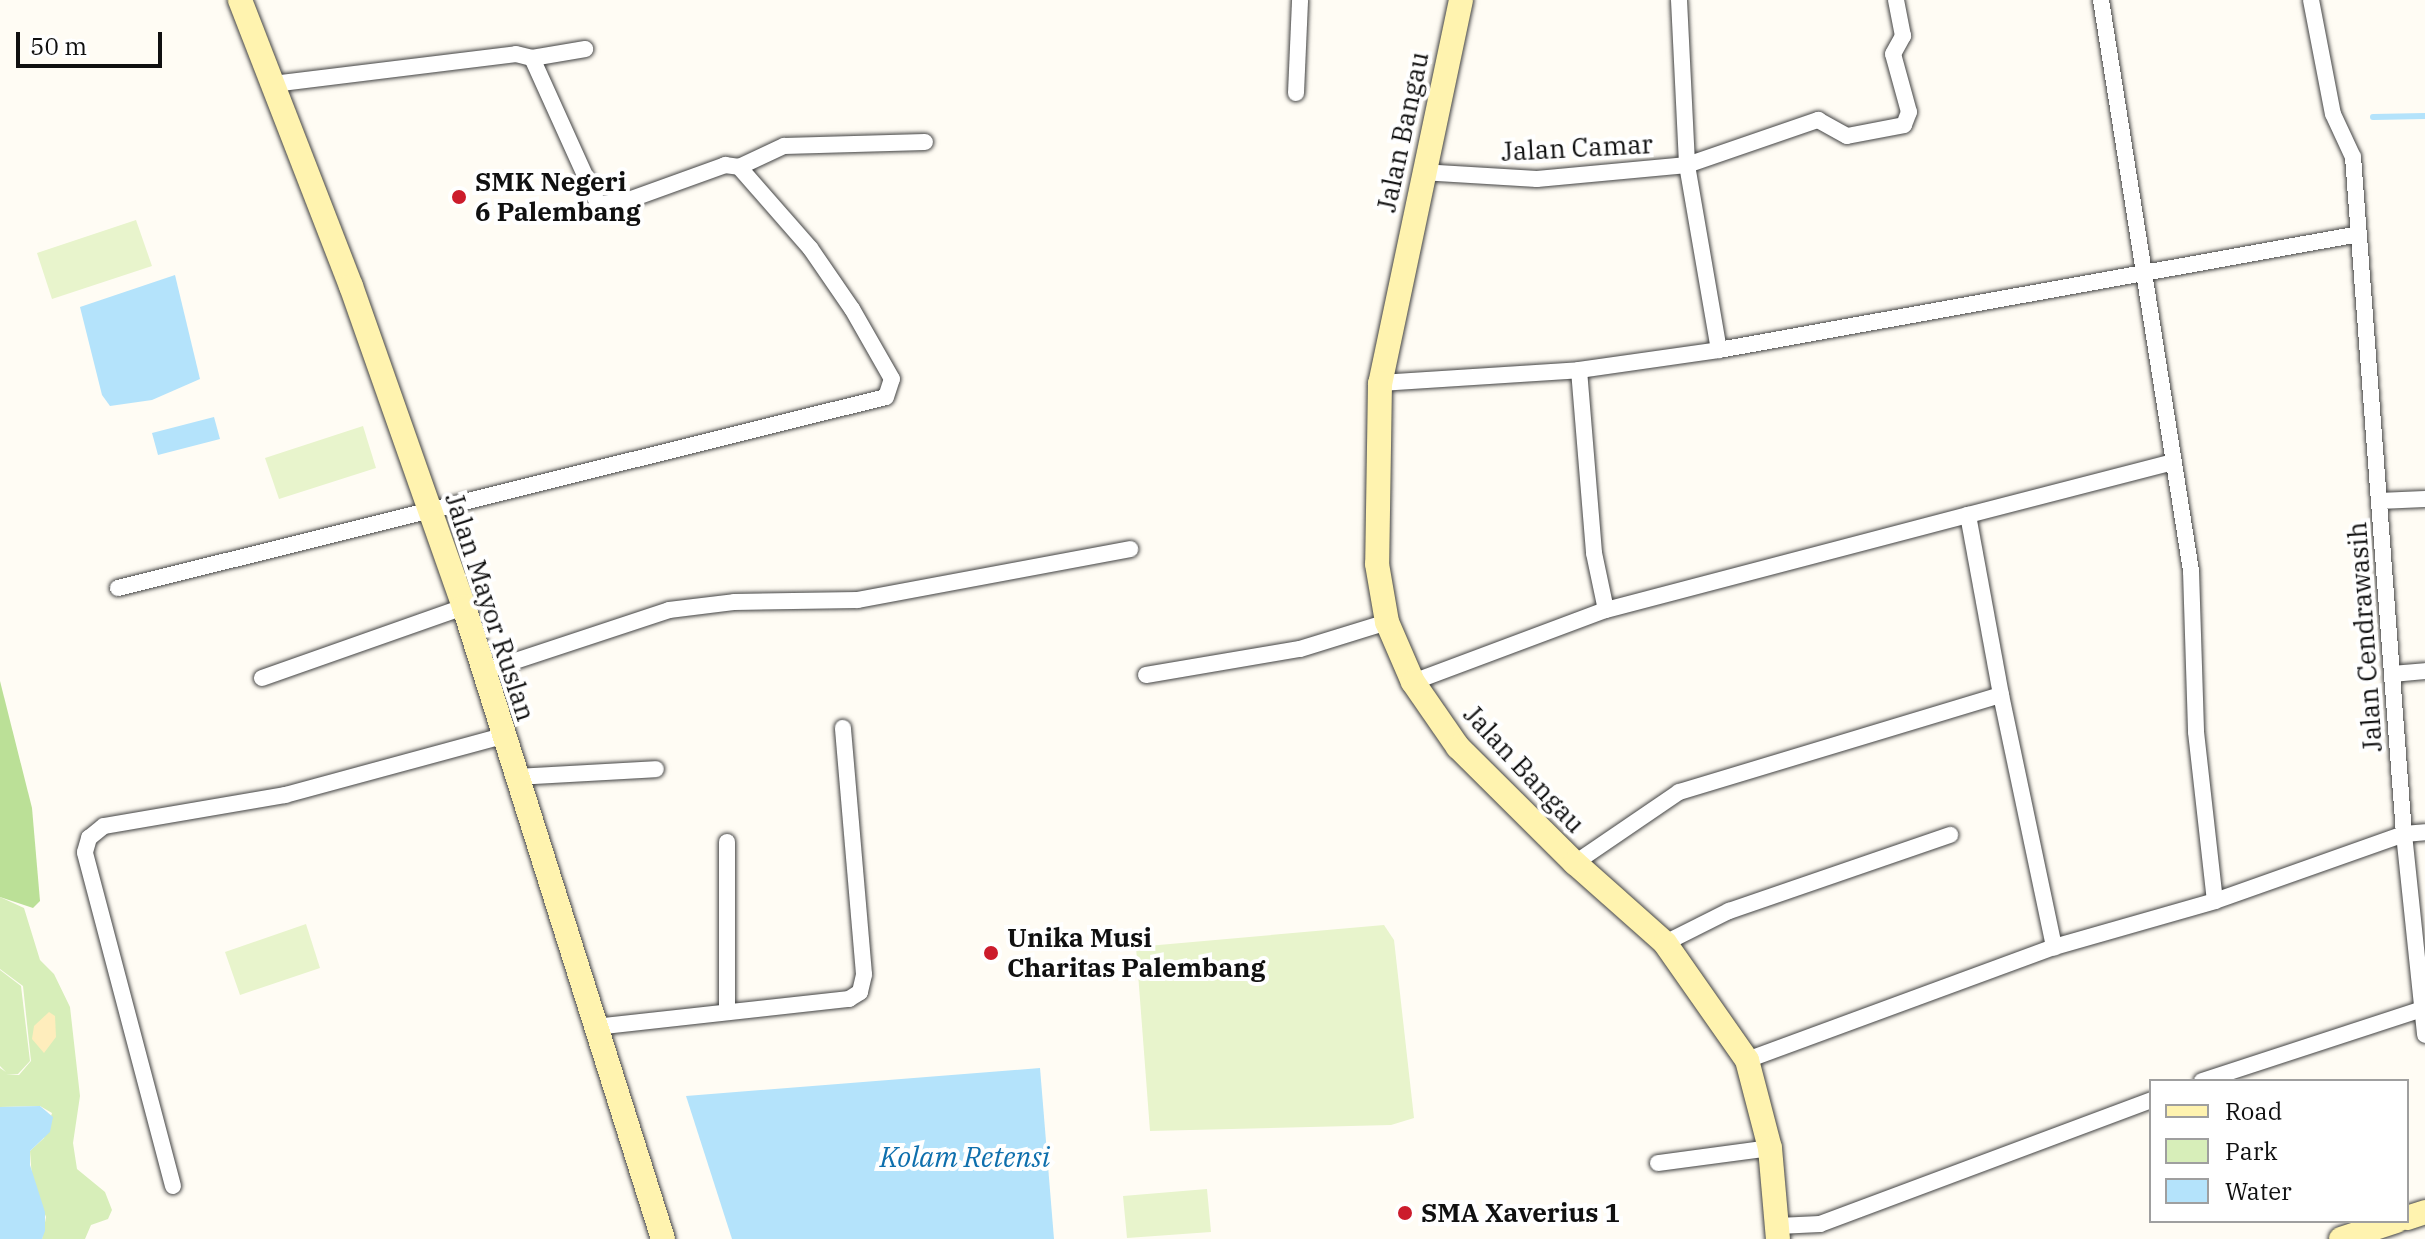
<!DOCTYPE html>
<html>
<head>
<meta charset="utf-8">
<style>
	body { margin:0 }
	#map { position:relative; width:2425px; height:1239px; overflow:hidden; background:#fffcf4; font-family:"IBM Plex Serif",serif }
	div>[style] { position:absolute }
	.green>* { inset:0; background:#d7eeb9 }
	.forest>* { inset:0; background:#bbe097 }
	.sand>* { inset:0; background:#feedbc }
	.pitch>* { inset:0; background:#e8f4cc }
	.water>* { inset:0; background:#b4e3fb }
	.stream>* { height:6px; margin:-3px; padding:0 3px; transform-origin:3px; border-radius:3px; background:#b4e3fb }
	.roads { filter:drop-shadow(0 0 2px #434343) drop-shadow(0 0 2px #434343) }
	.street>* { height:16px; margin:-8px; padding:0 8px; transform-origin:8px; border-radius:8px; background:#fff }
	.secondary>* { height:24px; margin:-12px; padding:0 12px; transform-origin:12px; border-radius:12px; background:#fff3af }
	.dots>* { width:22px; height:22px; translate:-50% -50%; box-sizing:border-box; border:4px solid #fff; border-radius:50% }
	span { translate:-50% -50%; white-space:nowrap; text-align:center; line-height:1.15; -webkit-text-stroke:8px #fff; paint-order:stroke }
	.street-label { font-size:26px; color:#101010 }
	.poi-label { font-size:26px; color:#101010; font-weight:700 }
	.left { translate:0 -50%; text-align:left }
	.water-label { font-size:28px; color:#0e6fad; font-style:italic }
	.legend { position:absolute; left:2149px; top:1079px; width:260px; height:144px; box-sizing:border-box; background:#fff; border:2px solid #9f9f9f; margin:0; padding:10px 14px; list-style:none; font-size:24px; color:#101010 }
	.legend li { display:flex; align-items:center; gap:16px; height:40px }
	.legend b { width:40px; border:2px solid #9f9f9f }
	.scale { position:absolute; left:16px; top:32px; width:146px; height:36px; box-sizing:border-box; border:4px solid #101010; border-top:0; padding-left:10px; font-size:24px; line-height:28px; white-space:nowrap; color:#101010; -webkit-text-stroke:6px #fff; paint-order:stroke }
</style>
</head>
<body>
<div id="map">
	<div class="green">
		<i style="clip-path:polygon(0 897px,24px 908px,40px 960px,54px 974px,70px 1007px,80px 1096px,73px 1143px,77px 1169px,105px 1192px,112px 1210px,108px 1219px,91px 1225px,85px 1239px,42px 1239px,46px 1217px,32px 1179px,30px 1151px,44px 1138px,52px 1113px,40px 1106px,0 1107px,0 1068px,6px 1072px,0 1066px,0 970px,21px 986px,30px 1061px,18px 1074px,6px 1074px,19px 1075px,31px 1061px,23px 986px,0 969px)"></i>
	</div>
	<div class="forest">
		<i style="clip-path:polygon(0 681px,32px 808px,40px 901px,33px 908px,0 897px)"></i>
	</div>
	<div class="sand">
		<i style="clip-path:polygon(49px 1012px,55px 1016px,56px 1037px,44px 1053px,32px 1039px,34px 1026px)"></i>
	</div>
	<div class="pitch">
		<i style="clip-path:polygon(136px 220px,152px 266px,52px 299px,37px 253px)"></i>
		<i style="clip-path:polygon(363px 426px,376px 468px,279px 499px,265px 458px)"></i>
		<i style="clip-path:polygon(306px 924px,320px 968px,240px 995px,225px 952px)"></i>
		<i style="clip-path:polygon(1384px 925px,1394px 940px,1414px 1118px,1391px 1125px,1150px 1131px,1136px 947px)"></i>
		<i style="clip-path:polygon(1207px 1189px,1211px 1232px,1127px 1238px,1123px 1196px)"></i>
	</div>
	<div class="water">
		<i style="clip-path:polygon(175px 275px,200px 379px,152px 400px,110px 406px,102px 395px,80px 307px)"></i>
		<i style="clip-path:polygon(214px 417px,220px 439px,158px 455px,152px 433px)"></i>
		<i style="clip-path:polygon(1040px 1068px,1054px 1239px,732px 1239px,686px 1096px)"></i>
		<i style="clip-path:polygon(40px 1106px,53px 1117px,50px 1132px,30px 1151px,30px 1165px,45px 1212px,45px 1231px,42px 1239px,0 1239px,0 1107px)"></i>
	</div>
	<div class="stream">
		<i style="left:2373px;top:117px;width:52px;rotate:-1.1deg"></i>
	</div>
	<div class="roads">
		<div class="street">
			<i style="left:1679px;top:0;width:165px;rotate:87.2deg"></i>
			<i style="left:1687px;top:165px;width:188px;rotate:80.2deg"></i>
			<i style="left:2101px;top:0;width:578px;rotate:81.04deg"></i>
			<i style="left:2191px;top:571px;width:161px;rotate:88.2deg"></i>
			<i style="left:2196px;top:732px;width:170px;rotate:83.6deg"></i>
			<i style="left:2311px;top:0;width:116px;rotate:79.1deg"></i>
			<i style="left:2333px;top:114px;width:47px;rotate:65.1deg"></i>
			<i style="left:2353px;top:157px;width:679px;rotate:85.69deg"></i>
			<i style="left:2404px;top:834px;width:202px;rotate:84deg"></i>
			<i style="left:532px;top:58px;width:54px;rotate:-9.6deg"></i>
			<i style="left:273px;top:84px;width:245px;rotate:-7deg"></i>
			<i style="left:516px;top:54px;width:16px;rotate:14deg"></i>
			<i style="left:532px;top:58px;width:160px;rotate:65.7deg"></i>
			<i style="left:598px;top:204px;width:25px;rotate:-5deg"></i>
			<i style="left:623px;top:202px;width:109px;rotate:-19.9deg"></i>
			<i style="left:725px;top:165px;width:14px;rotate:8deg"></i>
			<i style="left:739px;top:167px;width:50px;rotate:-25deg"></i>
			<i style="left:784px;top:146px;width:141px;rotate:-1.6deg"></i>
			<i style="left:1296px;top:93px;width:93px;rotate:-87.5deg"></i>
			<i style="left:1421px;top:172px;width:116px;rotate:3.5deg"></i>
			<i style="left:1537px;top:179px;width:151px;rotate:-5.3deg"></i>
			<i style="left:1687px;top:165px;width:139px;rotate:-19deg"></i>
			<i style="left:1818px;top:120px;width:33px;rotate:29deg"></i>
			<i style="left:1847px;top:136px;width:58px;rotate:-10.9deg"></i>
			<i style="left:1904px;top:125px;width:14px;rotate:-69deg"></i>
			<i style="left:1909px;top:112px;width:60px;rotate:-105.4deg"></i>
			<i style="left:1893px;top:54px;width:21px;rotate:-61deg"></i>
			<i style="left:1903px;top:36px;width:37px;rotate:-101deg"></i>
			<i style="left:1579px;top:370px;width:184px;rotate:85.3deg"></i>
			<i style="left:1594px;top:553px;width:58px;rotate:78.1deg"></i>
			<i style="left:1380px;top:383px;width:199px;rotate:-3.7deg"></i>
			<i style="left:1579px;top:370px;width:141px;rotate:-8.1deg"></i>
			<i style="left:1719px;top:350px;width:650px;rotate:-10.27deg"></i>
			<i style="left:2379px;top:501px;width:46px;rotate:-2.5deg"></i>
			<i style="left:1968px;top:515px;width:212px;rotate:-14.5deg"></i>
			<i style="left:118px;top:588px;width:791px;rotate:-13.97deg"></i>
			<i style="left:886px;top:397px;width:19px;rotate:-72deg"></i>
			<i style="left:892px;top:379px;width:81px;rotate:-119.7deg"></i>
			<i style="left:852px;top:309px;width:74px;rotate:-124.5deg"></i>
			<i style="left:810px;top:248px;width:108px;rotate:-131.2deg"></i>
			<i style="left:482px;top:672px;width:197px;rotate:-18.3deg"></i>
			<i style="left:669px;top:610px;width:65px;rotate:-7deg"></i>
			<i style="left:734px;top:602px;width:124px;rotate:-0.9deg"></i>
			<i style="left:858px;top:600px;width:277px;rotate:-10.6deg"></i>
			<i style="left:2392px;top:674px;width:33px;rotate:-5deg"></i>
			<i style="left:1146px;top:675px;width:156px;rotate:-9.6deg"></i>
			<i style="left:1300px;top:649px;width:91px;rotate:-17.2deg"></i>
			<i style="left:262px;top:678px;width:214px;rotate:-19.4deg"></i>
			<i style="left:1413px;top:682px;width:206px;rotate:-20.5deg"></i>
			<i style="left:1606px;top:610px;width:374px;rotate:-14.7deg"></i>
			<i style="left:1968px;top:515px;width:183px;rotate:79.6deg"></i>
			<i style="left:515px;top:777px;width:141px;rotate:-3.2deg"></i>
			<i style="left:727px;top:842px;width:170px;rotate:90deg"></i>
			<i style="left:1575px;top:863px;width:126px;rotate:-34.3deg"></i>
			<i style="left:1679px;top:792px;width:336px;rotate:-16.8deg"></i>
			<i style="left:2001px;top:695px;width:258px;rotate:78.1deg"></i>
			<i style="left:1665px;top:943px;width:72px;rotate:-26.6deg"></i>
			<i style="left:1729px;top:911px;width:234px;rotate:-19deg"></i>
			<i style="left:595px;top:1027px;width:256px;rotate:-6.3deg"></i>
			<i style="left:849px;top:999px;width:13px;rotate:-32deg"></i>
			<i style="left:860px;top:992px;width:18px;rotate:-77deg"></i>
			<i style="left:864px;top:974px;width:247px;rotate:-94.9deg"></i>
			<i style="left:1747px;top:1060px;width:327px;rotate:-20.2deg"></i>
			<i style="left:2054px;top:947px;width:167px;rotate:-15.9deg"></i>
			<i style="left:2215px;top:901px;width:201px;rotate:-19.5deg"></i>
			<i style="left:2404px;top:834px;width:21px;rotate:-5deg"></i>
			<i style="left:2202px;top:1081px;width:235px;rotate:-18.1deg"></i>
			<i style="left:1658px;top:1163px;width:113px;rotate:-7.6deg"></i>
			<i style="left:173px;top:1186px;width:345px;rotate:-104.8deg"></i>
			<i style="left:85px;top:852px;width:15px;rotate:-74deg"></i>
			<i style="left:89px;top:838px;width:19px;rotate:-39deg"></i>
			<i style="left:104px;top:826px;width:184px;rotate:-9.7deg"></i>
			<i style="left:285px;top:795px;width:225px;rotate:-15.2deg"></i>
			<i style="left:1778px;top:1226px;width:42px;rotate:-2.7deg"></i>
			<i style="left:1820px;top:1224px;width:353px;rotate:-20.5deg"></i>
		</div>
		<div class="secondary">
			<i style="left:240px;top:0;width:307px;rotate:68.8deg"></i>
			<i style="left:351px;top:286px;width:340px;rotate:70.6deg"></i>
			<i style="left:464px;top:607px;width:663px;rotate:72.52deg"></i>
			<i style="left:1461px;top:0;width:391px;rotate:101.9deg"></i>
			<i style="left:1380px;top:383px;width:181px;rotate:90.9deg"></i>
			<i style="left:1377px;top:564px;width:59px;rotate:80.2deg"></i>
			<i style="left:1387px;top:622px;width:65px;rotate:66.6deg"></i>
			<i style="left:1413px;top:682px;width:79px;rotate:55.3deg"></i>
			<i style="left:1458px;top:747px;width:165px;rotate:44.8deg"></i>
			<i style="left:1575px;top:863px;width:120px;rotate:41.6deg"></i>
			<i style="left:1665px;top:943px;width:143px;rotate:55deg"></i>
			<i style="left:1747px;top:1060px;width:91px;rotate:75.4deg"></i>
			<i style="left:1770px;top:1148px;width:91px;rotate:85deg"></i>
			<i style="left:2407px;top:1218px;width:19px;rotate:-18deg"></i>
			<i style="left:2341px;top:1239px;width:58px;rotate:-18.1deg"></i>
		</div>
	</div>
	<div class="dots">
		<i style="left:459px;top:197px;background:#cc1c2c"></i>
		<i style="left:991px;top:953px;background:#cc1c2c"></i>
		<i style="left:1405px;top:1213px;background:#cc1c2c"></i>
	</div>
	<div class="street-label">
		<span style="left:1403px;top:132px;rotate:-78deg">Jalan Bangau</span>
		<span style="left:1577px;top:148px;rotate:-3deg">Jalan Camar</span>
		<span style="left:490px;top:607px;rotate:72deg">Jalan Mayor Ruslan</span>
		<span style="left:2365px;top:637px;rotate:-94deg">Jalan Cendrawasih</span>
		<span style="left:1524px;top:769px;rotate:47deg">Jalan Bangau</span>
	</div>
	<div class="poi-label">
		<span class="left" style="left:475px;top:197px">SMK Negeri<br>6 Palembang</span>
		<span class="left" style="left:1007px;top:953px">Unika Musi<br>Charitas Palembang</span>
		<span class="left" style="left:1421px;top:1213px">SMA Xaverius 1</span>
	</div>
	<div class="water-label">
		<span style="left:965px;top:1157px">Kolam Retensi</span>
	</div>
	<ul class="legend">
	<li><b style="height:10px;background:#fff3af"></b>Road</li>
	<li><b style="height:22px;background:#d7eeb9"></b>Park</li>
	<li><b style="height:22px;background:#b4e3fb"></b>Water</li>
	</ul>
	<div class="scale">50 m</div>
</div>
</body>
</html>
